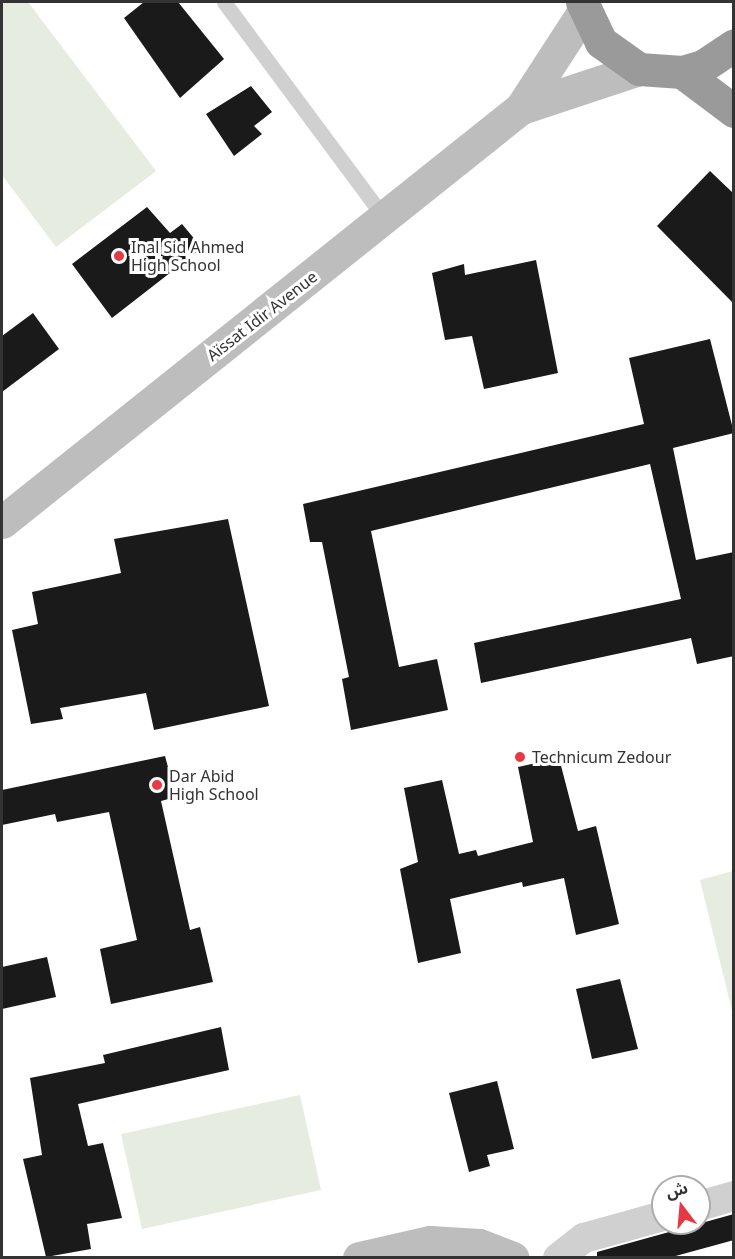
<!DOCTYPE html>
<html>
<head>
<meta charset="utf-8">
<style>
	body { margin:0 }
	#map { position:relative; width:735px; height:1259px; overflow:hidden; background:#fff; font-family:"Noto Sans","Noto Sans Arabic",sans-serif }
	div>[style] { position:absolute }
	.green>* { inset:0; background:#e6ecdf }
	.building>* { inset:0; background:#1a1a1a }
	.lane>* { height:15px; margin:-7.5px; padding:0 7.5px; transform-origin:7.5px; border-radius:7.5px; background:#d0d0d0 }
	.street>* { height:30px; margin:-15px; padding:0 15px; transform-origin:15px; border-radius:15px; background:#d0d0d0 }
	.secondary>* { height:33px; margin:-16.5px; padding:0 16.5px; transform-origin:16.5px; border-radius:16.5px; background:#bdbdbd }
	.highway>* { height:33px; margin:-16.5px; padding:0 16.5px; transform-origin:16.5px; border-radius:16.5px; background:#9a9a9a }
	.dots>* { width:16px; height:16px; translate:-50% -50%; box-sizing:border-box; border:3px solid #fff; border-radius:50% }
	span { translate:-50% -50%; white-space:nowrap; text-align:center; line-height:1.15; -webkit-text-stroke:6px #fff; paint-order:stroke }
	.poi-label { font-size:16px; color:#333 }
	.left { translate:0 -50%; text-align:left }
	.street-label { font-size:16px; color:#333 }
	.frame { position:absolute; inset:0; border:3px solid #333; pointer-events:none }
	.north { position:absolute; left:651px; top:1175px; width:60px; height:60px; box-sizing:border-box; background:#fff; border:2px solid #adadad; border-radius:50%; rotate:344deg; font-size:16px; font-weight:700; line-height:24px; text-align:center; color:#333 }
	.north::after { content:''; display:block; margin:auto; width:21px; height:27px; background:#e63946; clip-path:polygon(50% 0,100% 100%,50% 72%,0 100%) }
</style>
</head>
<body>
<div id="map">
	<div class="green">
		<i style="clip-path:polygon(2px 2px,28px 2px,156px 171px,56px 247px,2px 175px)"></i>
		<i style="clip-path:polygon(733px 871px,734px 871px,733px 1015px,700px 880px)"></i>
		<i style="clip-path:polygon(300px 1095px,321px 1190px,142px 1229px,121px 1134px)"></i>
	</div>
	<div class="building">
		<i style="clip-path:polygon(144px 2px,178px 2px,224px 59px,180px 98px,124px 18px)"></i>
		<i style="clip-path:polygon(251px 86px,272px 112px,254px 126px,262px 134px,234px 156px,206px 114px)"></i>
		<i style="clip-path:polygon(710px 171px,734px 194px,734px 304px,657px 226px)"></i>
		<i style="clip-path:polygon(147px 207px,170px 233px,182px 224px,202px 248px,112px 318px,72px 264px)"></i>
		<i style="clip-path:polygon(536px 260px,558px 373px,484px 389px,472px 336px,445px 340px,432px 273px,464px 264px,465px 275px)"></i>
		<i style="clip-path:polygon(33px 313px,59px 349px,2px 392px,2px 336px)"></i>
		<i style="clip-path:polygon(710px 339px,734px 433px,673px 448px,696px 560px,734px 552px,734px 656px,697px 664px,691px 638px,481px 683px,474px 643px,681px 599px,650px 464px,371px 531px,399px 667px,437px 659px,448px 710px,351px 730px,342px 679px,349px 677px,322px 542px,310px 542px,303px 504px,644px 424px,629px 358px)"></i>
		<i style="clip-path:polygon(228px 519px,269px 706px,154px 730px,146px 693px,60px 708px,63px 719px,31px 724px,12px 630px,38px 624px,32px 592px,121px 573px,114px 539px)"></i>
		<i style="clip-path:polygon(165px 756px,176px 797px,161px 801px,190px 930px,200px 927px,213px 982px,111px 1004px,100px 949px,137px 940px,109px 812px,57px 822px,55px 814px,2px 825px,2px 790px)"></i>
		<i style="clip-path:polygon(559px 758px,578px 831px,596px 826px,619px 924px,576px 935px,564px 878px,523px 887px,522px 882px,450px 899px,461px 953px,418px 963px,400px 869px,418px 862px,404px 788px,442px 780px,459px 854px,476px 850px,478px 856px,533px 842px,518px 767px)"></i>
		<i style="clip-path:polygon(47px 957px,56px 997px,2px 1009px,2px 967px)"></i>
		<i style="clip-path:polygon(620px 979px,638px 1049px,592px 1059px,576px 989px)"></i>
		<i style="clip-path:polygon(221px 1027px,229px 1070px,78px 1104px,88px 1146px,103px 1143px,122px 1218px,87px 1224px,91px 1249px,46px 1257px,23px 1159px,42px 1155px,30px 1078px,105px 1063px,103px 1055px)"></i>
		<i style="clip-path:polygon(497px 1081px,514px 1149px,487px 1155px,490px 1166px,469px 1172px,449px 1093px)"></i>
		<i style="clip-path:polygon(734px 1214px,734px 1240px,672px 1257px,597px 1257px,597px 1252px)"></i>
	</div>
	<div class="lane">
		<i style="left:224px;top:2px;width:270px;rotate:53.4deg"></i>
	</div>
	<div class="street">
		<i style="left:699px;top:1206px;width:36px;rotate:-16deg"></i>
		<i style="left:558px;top:1258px;width:33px;rotate:-38deg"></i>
		<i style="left:584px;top:1238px;width:82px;rotate:-15.6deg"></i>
	</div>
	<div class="secondary">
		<i style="left:521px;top:108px;width:124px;rotate:-18.3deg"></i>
		<i style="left:2px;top:522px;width:664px;rotate:-38.58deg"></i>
		<i style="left:521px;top:108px;width:116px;rotate:-57deg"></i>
		<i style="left:359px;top:1258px;width:73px;rotate:-12.7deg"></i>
		<i style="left:430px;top:1242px;width:49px;rotate:3.5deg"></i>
		<i style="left:479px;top:1245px;width:36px;rotate:21deg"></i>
	</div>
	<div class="highway">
		<i style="left:582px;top:2px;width:44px;rotate:64.6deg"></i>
		<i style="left:601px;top:42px;width:47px;rotate:35.4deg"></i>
		<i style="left:639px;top:69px;width:43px;rotate:4deg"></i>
		<i style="left:682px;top:72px;width:22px;rotate:-16deg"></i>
		<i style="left:703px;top:66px;width:37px;rotate:-34deg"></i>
		<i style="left:682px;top:72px;width:65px;rotate:36.9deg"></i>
	</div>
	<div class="dots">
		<i style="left:119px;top:256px;background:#e63946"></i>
		<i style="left:520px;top:757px;background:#e63946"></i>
		<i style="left:157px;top:785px;background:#e63946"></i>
	</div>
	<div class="poi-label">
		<span class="left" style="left:131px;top:256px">Inal Sid Ahmed<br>High School</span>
		<span class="left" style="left:532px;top:757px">Technicum Zedour</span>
		<span class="left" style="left:169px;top:785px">Dar Abid<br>High School</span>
	</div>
	<div class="street-label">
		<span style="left:262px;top:316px;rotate:-38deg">Aïssat Idir Avenue</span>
	</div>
	<div class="frame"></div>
	<div class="north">ش</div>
</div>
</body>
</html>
